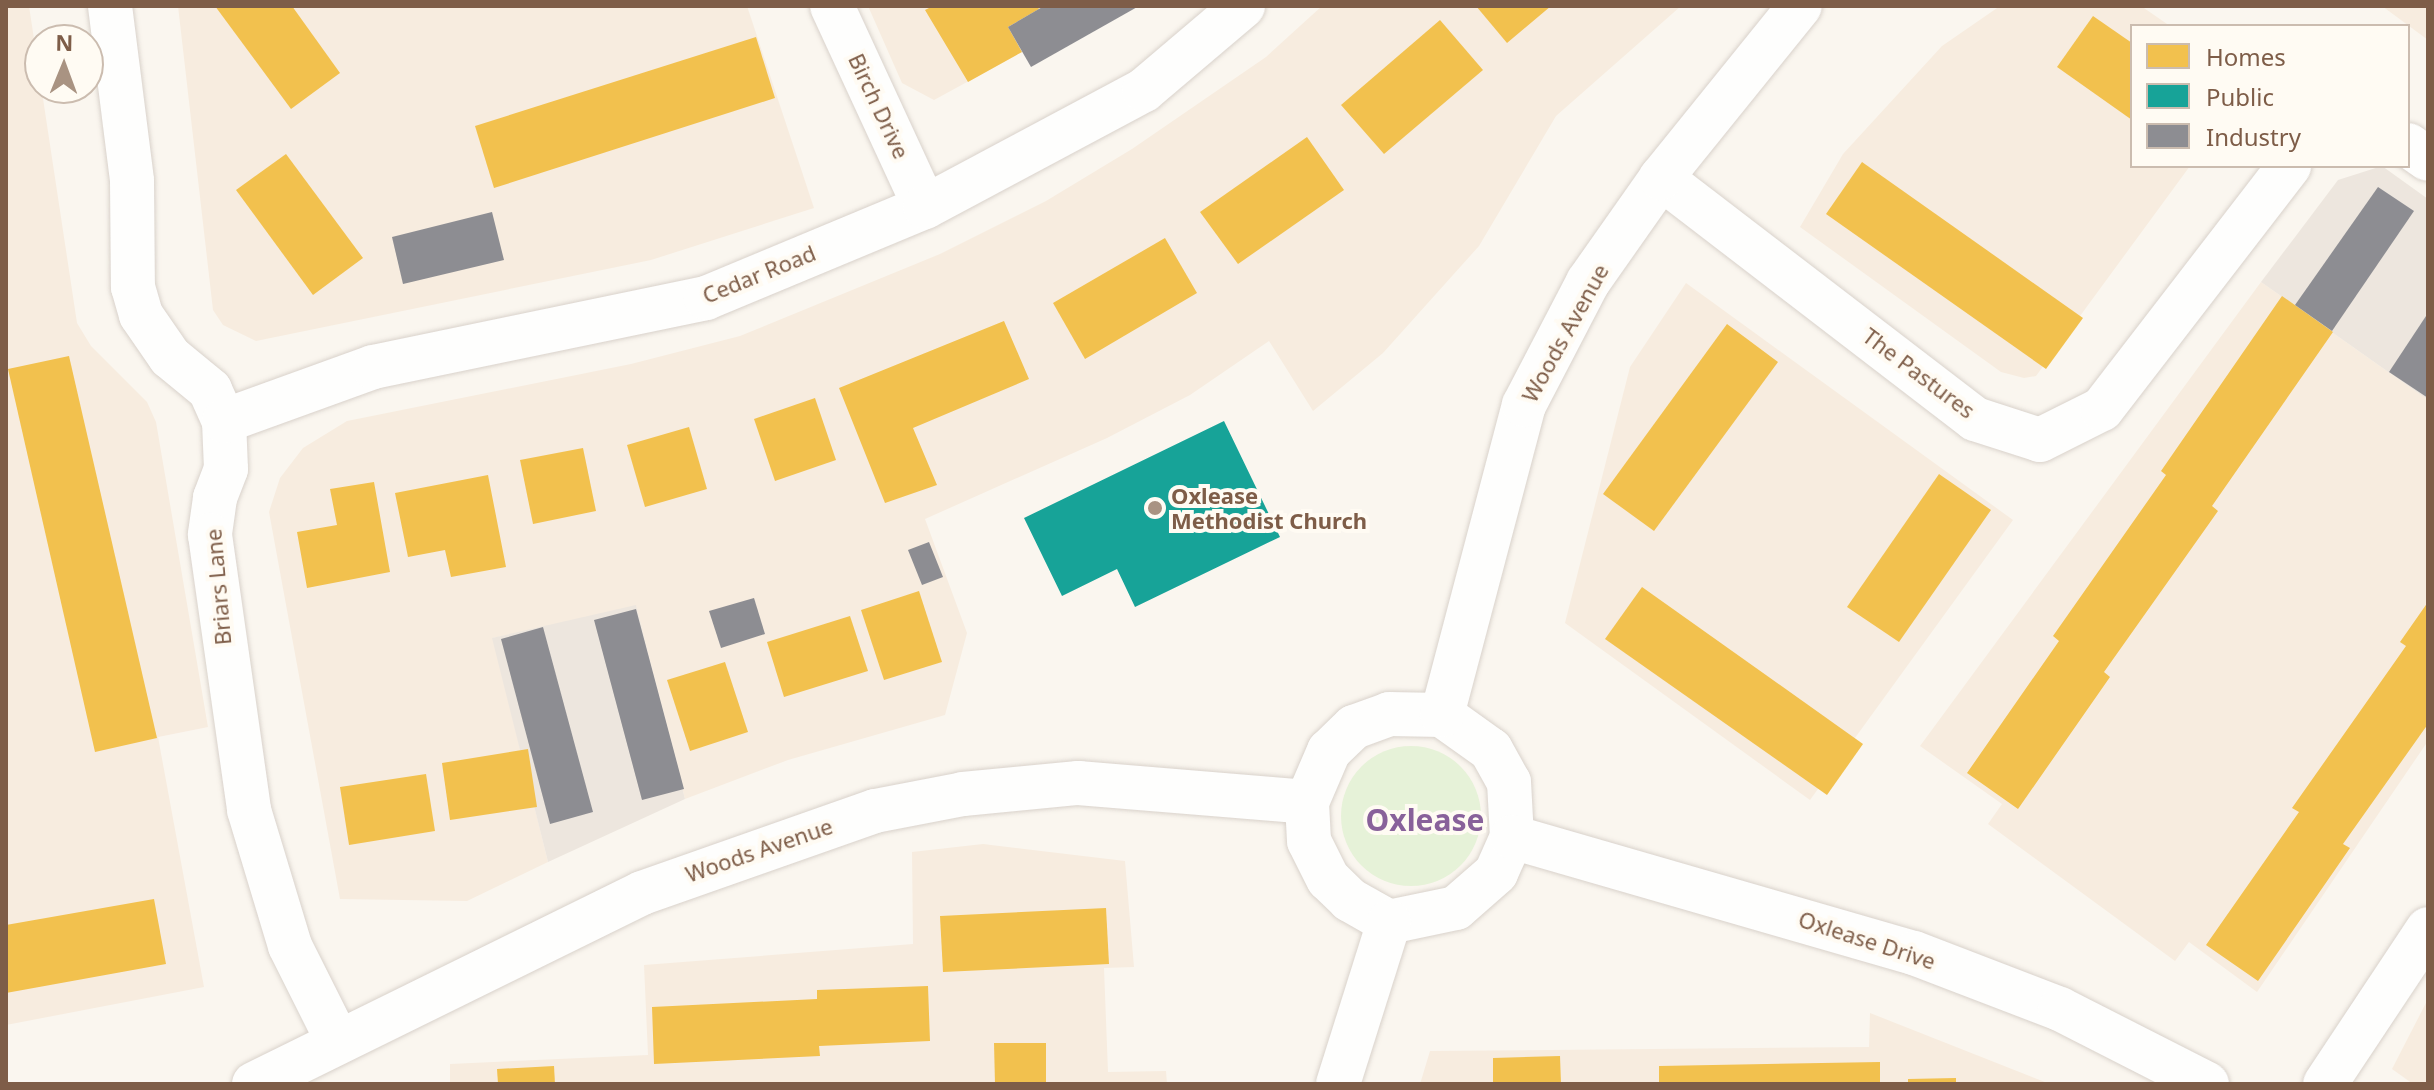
<!DOCTYPE html>
<html>
<head>
<meta charset="utf-8">
<style>
	body { margin:0 }
	#map { position:relative; width:2434px; height:1090px; overflow:hidden; background:#faf6ef; font-family:"Noto Sans",sans-serif }
	div>[style] { position:absolute }
	.residential>* { inset:0; background:#f7ecdf }
	.industrial>* { inset:0; background:#ede6de }
	.green>* { inset:0; background:#e6f2d8 }
	.round { border-radius:50% }
	.homes>* { inset:0; background:#f2c14e }
	.public>* { inset:0; background:#17a398 }
	.industry>* { inset:0; background:#8d8d92 }
	.roads { filter:drop-shadow(0 0 2px #d9d2cb) drop-shadow(0 0 2px #d9d2cb) }
	.minor>* { height:44px; margin:-22px; padding:0 22px; transform-origin:22px; border-radius:22px; background:#fefefd }
	.tertiary>* { height:44px; margin:-22px; padding:0 22px; transform-origin:22px; border-radius:22px; background:#fefefd }
	.dots>* { width:22px; height:22px; translate:-50% -50%; box-sizing:border-box; border:4px solid #fffbf3; border-radius:50% }
	span { translate:-50% -50%; white-space:nowrap; text-align:center; line-height:1.15; -webkit-text-stroke:8px #fffbf3; paint-order:stroke }
	.street-label { font-size:22px; color:#7e5d48 }
	.poi-label { font-size:22px; color:#7e5d48; font-weight:700 }
	.left { translate:0 -50%; text-align:left }
	.district-label { font-size:30px; color:#88619a; font-weight:700 }
	.frame { position:absolute; inset:0; border:8px solid #7e5d48; pointer-events:none }
	.legend { position:absolute; left:2130px; top:24px; width:280px; height:144px; box-sizing:border-box; background:#fffbf3; border:2px solid #cbbcaf; margin:0; padding:10px 14px; list-style:none; font-size:24px; color:#7e5d48 }
	.legend li { display:flex; align-items:center; gap:16px; height:40px }
	.legend b { width:40px; border:2px solid #cbbcaf }
	.north { position:absolute; left:24px; top:24px; width:80px; height:80px; box-sizing:border-box; background:#fffbf3; border:2px solid #cbbcaf; border-radius:50%; rotate:1deg; font-size:22px; font-weight:700; line-height:32px; text-align:center; color:#7e5d48 }
	.north::after { content:''; display:block; margin:auto; width:28px; height:36px; background:#a99382; clip-path:polygon(50% 0,100% 100%,50% 72%,0 100%) }
</style>
</head>
<body>
<div id="map">
	<div class="residential">
		<i style="clip-path:polygon(6px 6px,29px 6px,77px 323px,91px 346px,147px 402px,156px 422px,208px 727px,158px 737px,204px 987px,6px 1025px)"></i>
		<i style="clip-path:polygon(178px 6px,747px 6px,814px 208px,651px 260px,256px 341px,223px 325px,213px 310px)"></i>
		<i style="clip-path:polygon(868px 6px,1044px 6px,1008px 27px,1022px 52px,934px 100px,902px 83px)"></i>
		<i style="clip-path:polygon(1322px 6px,1681px 6px,1556px 116px,1479px 246px,1383px 353px,1313px 411px,1269px 341px,1190px 395px,1107px 438px,925px 519px,967px 633px,945px 715px,788px 760px,685px 799px,636px 606px,493px 638px,548px 862px,467px 901px,340px 899px,269px 512px,280px 478px,303px 448px,347px 421px,631px 364px,740px 336px,940px 254px,1046px 201px,1132px 149px,1266px 57px)"></i>
		<i style="clip-path:polygon(2000px 6px,2141px 6px,2170px 26px,2132px 26px,2132px 166px,2190px 166px,2036px 376px,2024px 378px,2001px 372px,1800px 227px,1843px 154px,1942px 46px)"></i>
		<i style="clip-path:polygon(2382px 6px,2428px 6px,2428px 40px)"></i>
		<i style="clip-path:polygon(2261px 282px,2428px 400px,2428px 741px,2257px 992px,2189px 942px,2175px 961px,1988px 824px,2002px 804px,1920px 746px)"></i>
		<i style="clip-path:polygon(1686px 283px,2013px 520px,1810px 800px,1565px 623px,1630px 367px)"></i>
		<i style="clip-path:polygon(983px 844px,1125px 861px,1134px 967px,1104px 968px,1108px 1072px,1166px 1071px,1167px 1084px,450px 1084px,450px 1064px,648px 1055px,644px 965px,913px 944px,912px 852px)"></i>
		<i style="clip-path:polygon(2428px 999px,2428px 1084px,2413px 1084px,2392px 1069px)"></i>
		<i style="clip-path:polygon(1870px 1013px,2050px 1084px,1420px 1084px,1430px 1051px,1869px 1047px)"></i>
	</div>
	<div class="industrial">
		<i style="clip-path:polygon(2382px 166px,2428px 199px,2428px 400px,2261px 282px,2338px 180px)"></i>
		<i style="clip-path:polygon(636px 605px,685px 799px,548px 862px,492px 638px)"></i>
	</div>
	<div class="green">
		<i class="round" style="left:1341px;top:746px;width:140px;height:140px"></i>
	</div>
	<div class="homes">
		<i style="clip-path:polygon(215px 6px,292px 6px,340px 73px,291px 109px)"></i>
		<i style="clip-path:polygon(933px 6px,1037px 6px,1039px 9px,1008px 27px,1022px 52px,968px 82px,925px 10px)"></i>
		<i style="clip-path:polygon(1476px 6px,1551px 6px,1507px 43px)"></i>
		<i style="clip-path:polygon(2093px 16px,2132px 43px,2132px 120px,2057px 67px)"></i>
		<i style="clip-path:polygon(1440px 20px,1483px 70px,1384px 154px,1341px 105px)"></i>
		<i style="clip-path:polygon(756px 37px,775px 98px,494px 188px,475px 126px)"></i>
		<i style="clip-path:polygon(1307px 137px,1344px 190px,1238px 264px,1200px 212px)"></i>
		<i style="clip-path:polygon(286px 154px,363px 258px,313px 295px,236px 190px)"></i>
		<i style="clip-path:polygon(1862px 162px,2083px 318px,2046px 369px,1826px 214px)"></i>
		<i style="clip-path:polygon(1165px 238px,1197px 293px,1085px 359px,1053px 303px)"></i>
		<i style="clip-path:polygon(2282px 296px,2333px 332px,2212px 506px,2218px 511px,2104px 672px,2110px 677px,2018px 809px,1967px 773px,2059px 641px,2053px 636px,2166px 475px,2161px 471px)"></i>
		<i style="clip-path:polygon(1004px 321px,1029px 379px,913px 428px,937px 485px,885px 503px,839px 388px)"></i>
		<i style="clip-path:polygon(1727px 324px,1778px 362px,1654px 531px,1603px 494px)"></i>
		<i style="clip-path:polygon(69px 356px,157px 738px,95px 752px,8px 369px)"></i>
		<i style="clip-path:polygon(815px 398px,836px 460px,775px 481px,754px 419px)"></i>
		<i style="clip-path:polygon(689px 427px,707px 489px,645px 507px,627px 445px)"></i>
		<i style="clip-path:polygon(583px 448px,596px 511px,533px 524px,520px 460px)"></i>
		<i style="clip-path:polygon(1939px 474px,1991px 510px,1899px 642px,1847px 607px)"></i>
		<i style="clip-path:polygon(488px 475px,506px 567px,451px 577px,445px 550px,408px 557px,395px 493px)"></i>
		<i style="clip-path:polygon(374px 482px,390px 572px,307px 588px,297px 532px,337px 525px,330px 489px)"></i>
		<i style="clip-path:polygon(1642px 587px,1863px 744px,1827px 795px,1605px 639px)"></i>
		<i style="clip-path:polygon(919px 591px,942px 662px,884px 680px,861px 610px)"></i>
		<i style="clip-path:polygon(2428px 602px,2428px 724px,2343px 844px,2350px 848px,2258px 981px,2206px 945px,2299px 812px,2292px 808px,2406px 646px,2400px 642px)"></i>
		<i style="clip-path:polygon(850px 616px,868px 671px,784px 697px,767px 642px)"></i>
		<i style="clip-path:polygon(725px 662px,748px 732px,690px 751px,667px 680px)"></i>
		<i style="clip-path:polygon(528px 749px,537px 807px,450px 820px,442px 763px)"></i>
		<i style="clip-path:polygon(426px 774px,435px 831px,349px 845px,340px 787px)"></i>
		<i style="clip-path:polygon(154px 899px,166px 964px,6px 993px,6px 925px)"></i>
		<i style="clip-path:polygon(1106px 908px,1109px 964px,943px 972px,940px 916px)"></i>
		<i style="clip-path:polygon(928px 986px,930px 1041px,819px 1046px,820px 1056px,654px 1064px,652px 1007px,817px 999px,817px 990px)"></i>
		<i style="clip-path:polygon(994px 1043px,1046px 1043px,1046px 1084px,995px 1084px)"></i>
		<i style="clip-path:polygon(1560px 1056px,1561px 1084px,1493px 1084px,1493px 1058px)"></i>
		<i style="clip-path:polygon(1880px 1062px,1880px 1084px,1659px 1084px,1659px 1066px)"></i>
		<i style="clip-path:polygon(554px 1066px,555px 1084px,498px 1084px,497px 1069px)"></i>
		<i style="clip-path:polygon(1956px 1078px,1956px 1084px,1908px 1084px,1908px 1079px)"></i>
	</div>
	<div class="public">
		<i style="clip-path:polygon(1224px 421px,1280px 537px,1135px 607px,1117px 569px,1062px 596px,1024px 518px)"></i>
	</div>
	<div class="industry">
		<i style="clip-path:polygon(1044px 6px,1139px 6px,1031px 67px,1008px 27px)"></i>
		<i style="clip-path:polygon(2378px 187px,2414px 211px,2332px 331px,2295px 305px)"></i>
		<i style="clip-path:polygon(492px 212px,504px 260px,403px 284px,392px 237px)"></i>
		<i style="clip-path:polygon(2428px 313px,2428px 398px,2389px 372px)"></i>
		<i style="clip-path:polygon(929px 542px,943px 577px,922px 585px,908px 550px)"></i>
		<i style="clip-path:polygon(754px 598px,765px 634px,721px 648px,709px 611px)"></i>
		<i style="clip-path:polygon(636px 609px,684px 789px,642px 800px,594px 620px)"></i>
		<i style="clip-path:polygon(543px 627px,593px 812px,550px 824px,501px 639px)"></i>
	</div>
	<div class="roads">
		<div class="minor">
			<i style="left:110px;top:6px;width:176px;rotate:82.8deg"></i>
			<i style="left:132px;top:181px;width:106px;rotate:89.5deg"></i>
			<i style="left:133px;top:287px;width:29px;rotate:74deg"></i>
			<i style="left:141px;top:315px;width:51px;rotate:55.4deg"></i>
			<i style="left:170px;top:357px;width:52px;rotate:39.5deg"></i>
			<i style="left:210px;top:390px;width:34px;rotate:66deg"></i>
			<i style="left:224px;top:421px;width:48px;rotate:87.6deg"></i>
			<i style="left:226px;top:469px;width:31px;rotate:111deg"></i>
			<i style="left:215px;top:498px;width:37px;rotate:98deg"></i>
			<i style="left:210px;top:535px;width:278px;rotate:81.9deg"></i>
			<i style="left:249px;top:810px;width:142px;rotate:73.2deg"></i>
			<i style="left:290px;top:946px;width:107px;rotate:63.4deg"></i>
			<i style="left:832px;top:6px;width:221px;rotate:65.2deg"></i>
			<i style="left:2408px;top:145px;width:24px;rotate:35deg"></i>
			<i style="left:1661px;top:178px;width:396px;rotate:37.5deg"></i>
			<i style="left:1975px;top:419px;width:68px;rotate:17.9deg"></i>
			<i style="left:2040px;top:440px;width:69px;rotate:-26.6deg"></i>
			<i style="left:2102px;top:409px;width:307px;rotate:-52.4deg"></i>
			<i style="left:224px;top:421px;width:158px;rotate:-19.9deg"></i>
			<i style="left:373px;top:367px;width:340px;rotate:-11.7deg"></i>
			<i style="left:706px;top:298px;width:237px;rotate:-22.6deg"></i>
			<i style="left:925px;top:207px;width:248px;rotate:-28.1deg"></i>
			<i style="left:1144px;top:90px;width:130px;rotate:-40.3deg"></i>
			<i style="left:2325px;top:1084px;width:186px;rotate:-56.4deg"></i>
		</div>
		<div class="tertiary">
			<i style="left:1389px;top:714px;width:53px;rotate:1.1deg"></i>
			<i style="left:1442px;top:715px;width:60px;rotate:35.5deg"></i>
			<i style="left:1491px;top:750px;width:37px;rotate:61deg"></i>
			<i style="left:1509px;top:782px;width:55px;rotate:86.9deg"></i>
			<i style="left:1512px;top:837px;width:39px;rotate:114deg"></i>
			<i style="left:1496px;top:873px;width:53px;rotate:138.8deg"></i>
			<i style="left:1456px;top:908px;width:68px;rotate:168.2deg"></i>
			<i style="left:1389px;top:922px;width:45px;rotate:-150.6deg"></i>
			<i style="left:1350px;top:900px;width:30px;rotate:-136deg"></i>
			<i style="left:1328px;top:879px;width:42px;rotate:-116.6deg"></i>
			<i style="left:1309px;top:841px;width:39px;rotate:-93deg"></i>
			<i style="left:1307px;top:802px;width:56px;rotate:-66.7deg"></i>
			<i style="left:1329px;top:751px;width:35px;rotate:-44deg"></i>
			<i style="left:1354px;top:727px;width:37px;rotate:-20deg"></i>
			<i style="left:1442px;top:715px;width:321px;rotate:-75.2deg"></i>
			<i style="left:1524px;top:405px;width:139px;rotate:-62.5deg"></i>
			<i style="left:1588px;top:282px;width:127px;rotate:-54.9deg"></i>
			<i style="left:1661px;top:178px;width:221px;rotate:-51.1deg"></i>
			<i style="left:1512px;top:837px;width:418px;rotate:16.1deg"></i>
			<i style="left:1914px;top:953px;width:156px;rotate:21deg"></i>
			<i style="left:2060px;top:1009px;width:165px;rotate:27deg"></i>
			<i style="left:254px;top:1084px;width:432px;rotate:-26.2deg"></i>
			<i style="left:642px;top:893px;width:247px;rotate:-19.4deg"></i>
			<i style="left:875px;top:811px;width:90px;rotate:-10.9deg"></i>
			<i style="left:963px;top:794px;width:116px;rotate:-5.5deg"></i>
			<i style="left:1078px;top:783px;width:230px;rotate:4.7deg"></i>
			<i style="left:1338px;top:1084px;width:170px;rotate:-72.5deg"></i>
		</div>
	</div>
	<div class="dots">
		<i style="left:1155px;top:508px;background:#a99382"></i>
	</div>
	<div class="street-label">
		<span style="left:879px;top:106px;rotate:65deg">Birch Drive</span>
		<span style="left:759px;top:274px;rotate:-22deg">Cedar Road</span>
		<span style="left:1565px;top:333px;rotate:-61deg">Woods Avenue</span>
		<span style="left:1919px;top:373px;rotate:37deg">The Pastures</span>
		<span style="left:218px;top:587px;rotate:-95deg">Briars Lane</span>
		<span style="left:759px;top:850px;rotate:-19deg">Woods Avenue</span>
		<span style="left:1867px;top:940px;rotate:18deg">Oxlease Drive</span>
	</div>
	<div class="poi-label">
		<span class="left" style="left:1171px;top:508px">Oxlease<br>Methodist Church</span>
	</div>
	<div class="district-label">
		<span style="left:1425px;top:820px">Oxlease</span>
	</div>
	<div class="frame"></div>
	<ul class="legend">
	<li><b style="height:22px;background:#f2c14e"></b>Homes</li>
	<li><b style="height:22px;background:#17a398"></b>Public</li>
	<li><b style="height:22px;background:#8d8d92"></b>Industry</li>
	</ul>
	<div class="north">N</div>
</div>
</body>
</html>
